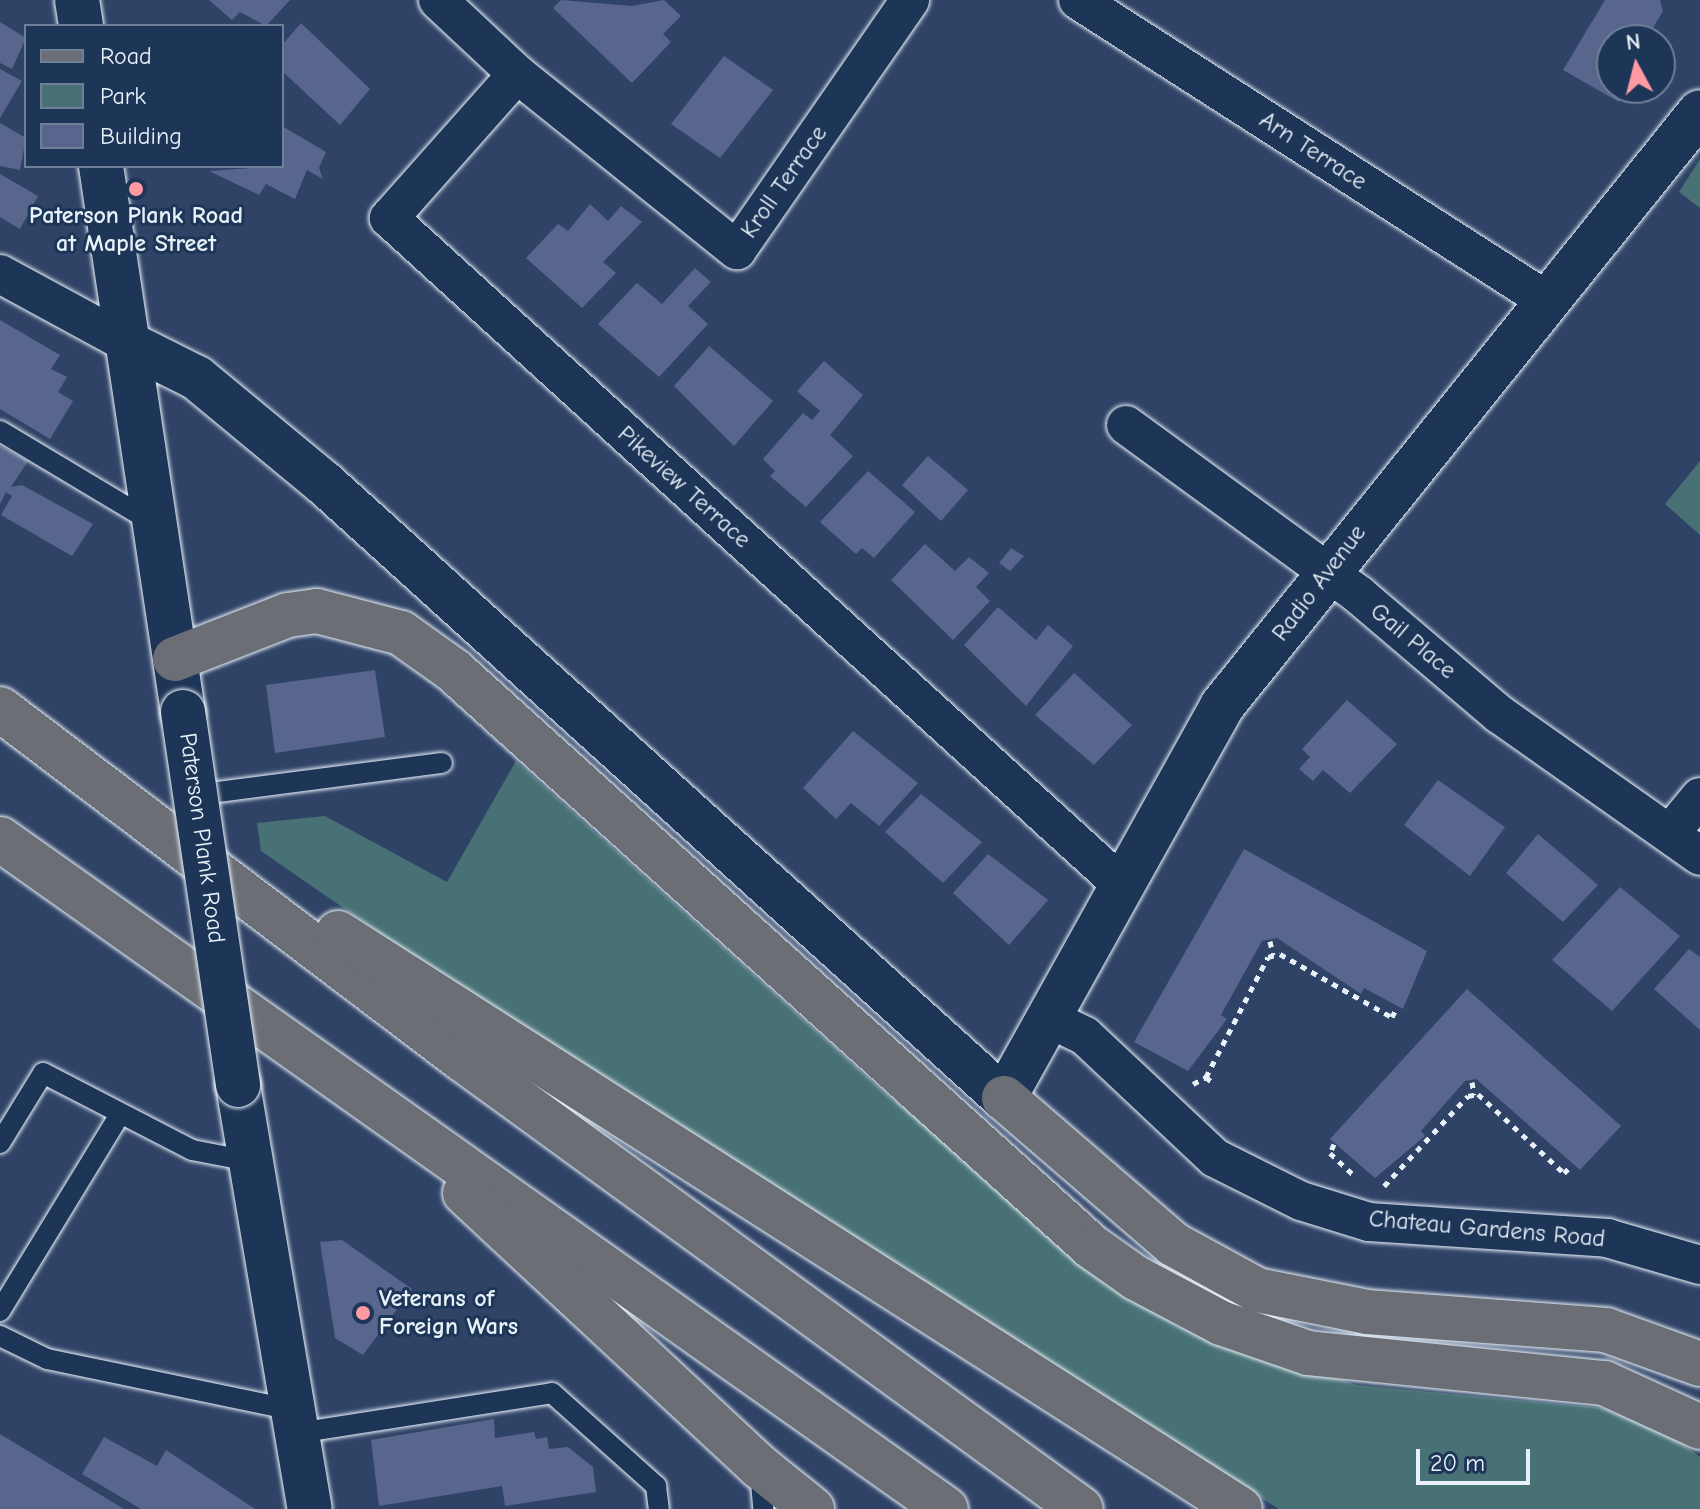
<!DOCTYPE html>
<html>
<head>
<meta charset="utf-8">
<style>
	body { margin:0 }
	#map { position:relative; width:1700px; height:1509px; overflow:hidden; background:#2f4367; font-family:"Comic Neue",sans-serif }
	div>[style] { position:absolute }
	.green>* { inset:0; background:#487176 }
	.building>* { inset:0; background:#58658c }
	.path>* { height:5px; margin-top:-2.5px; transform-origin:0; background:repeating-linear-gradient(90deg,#e8f1f8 0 6px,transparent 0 12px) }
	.roads { filter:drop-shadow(0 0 2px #e8f1f8) drop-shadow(0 0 2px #e8f1f8) }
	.lane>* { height:20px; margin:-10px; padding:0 10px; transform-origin:10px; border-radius:10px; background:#1d3557 }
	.street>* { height:38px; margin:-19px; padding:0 19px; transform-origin:19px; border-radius:19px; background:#1d3557 }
	.secondary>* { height:44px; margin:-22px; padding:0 22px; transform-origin:22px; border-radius:22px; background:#1d3557 }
	.primary>* { height:44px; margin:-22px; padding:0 22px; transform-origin:22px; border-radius:22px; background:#6b6f75 }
	.highway>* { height:44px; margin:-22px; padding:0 22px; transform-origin:22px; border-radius:22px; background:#6b6f75 }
	.bridges { filter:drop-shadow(0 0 2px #e8f1f8) drop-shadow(0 0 2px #e8f1f8) }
	.secondary-bridge>* { height:44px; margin:-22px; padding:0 22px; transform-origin:22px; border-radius:22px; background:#1d3557 }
	.dots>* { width:22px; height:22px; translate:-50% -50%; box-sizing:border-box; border:4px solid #1d3557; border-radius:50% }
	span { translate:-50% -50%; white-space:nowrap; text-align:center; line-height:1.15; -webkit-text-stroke:6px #1d3557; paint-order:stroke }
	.street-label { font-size:24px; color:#e8f1f8 }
	.poi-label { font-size:24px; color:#e8f1f8; font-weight:700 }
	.left { translate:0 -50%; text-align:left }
	.legend { position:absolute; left:24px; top:24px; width:260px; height:144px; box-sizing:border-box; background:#1d3557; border:2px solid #6e8097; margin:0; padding:10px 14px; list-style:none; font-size:24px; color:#e8f1f8 }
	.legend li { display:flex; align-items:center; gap:16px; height:40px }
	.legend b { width:40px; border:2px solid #6e8097 }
	.north { position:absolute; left:1596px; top:24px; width:80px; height:80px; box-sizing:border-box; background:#1d3557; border:2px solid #6e8097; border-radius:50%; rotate:353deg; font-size:22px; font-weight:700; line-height:32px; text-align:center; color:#e8f1f8 }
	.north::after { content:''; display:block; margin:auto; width:28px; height:36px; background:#ff9aa2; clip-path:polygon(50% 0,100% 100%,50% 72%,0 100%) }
	.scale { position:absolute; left:1416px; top:1449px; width:114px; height:36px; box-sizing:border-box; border:4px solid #e8f1f8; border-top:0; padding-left:10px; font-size:24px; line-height:28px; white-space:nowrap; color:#e8f1f8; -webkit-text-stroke:6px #1d3557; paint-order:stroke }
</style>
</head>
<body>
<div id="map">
	<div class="green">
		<i style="clip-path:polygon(1700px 159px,1700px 208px,1679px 192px)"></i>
		<i style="clip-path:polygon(1700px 461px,1700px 535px,1665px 504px)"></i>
		<i style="clip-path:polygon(516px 761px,885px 1093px,1175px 1325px,1357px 1385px,1603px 1408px,1674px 1437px,1700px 1457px,1700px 1509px,1279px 1509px,623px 1101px,261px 851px,257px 823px,325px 816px,447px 882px)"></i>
	</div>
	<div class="building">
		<i style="clip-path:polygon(209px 0,290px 0,266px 26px,240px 12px,232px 20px)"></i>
		<i style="clip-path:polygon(561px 0,632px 6px,664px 0,681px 16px,663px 34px,671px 42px,632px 83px,553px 8px)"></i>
		<i style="clip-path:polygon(1605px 0,1660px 0,1663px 11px,1646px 40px,1612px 40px,1612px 88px,1627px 88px,1619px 102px,1563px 70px)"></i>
		<i style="clip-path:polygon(0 22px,26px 38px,12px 69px,0 63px)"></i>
		<i style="clip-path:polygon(301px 23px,370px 89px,340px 125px,282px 71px,282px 45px)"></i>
		<i style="clip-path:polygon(724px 56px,773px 90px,720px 158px,671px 124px)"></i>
		<i style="clip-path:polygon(0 69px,22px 81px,0 118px)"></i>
		<i style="clip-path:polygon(0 123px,26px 138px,20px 170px,0 166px)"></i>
		<i style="clip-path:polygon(282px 126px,326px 152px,319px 168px,323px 179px,307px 170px,295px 199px,266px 184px,259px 195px,209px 171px,282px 166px)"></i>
		<i style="clip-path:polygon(0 174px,38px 196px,20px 229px,0 217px)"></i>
		<i style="clip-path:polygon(590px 204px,608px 221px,621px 206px,642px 222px,603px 262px,616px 273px,582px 308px,526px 258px,558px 224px,568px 231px)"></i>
		<i style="clip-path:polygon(695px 268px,711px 282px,688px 306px,708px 324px,659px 377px,598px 324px,637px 283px,662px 304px)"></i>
		<i style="clip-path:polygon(0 320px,60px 355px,51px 369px,67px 377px,58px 392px,73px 401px,50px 439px,0 409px)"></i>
		<i style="clip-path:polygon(709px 346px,773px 401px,734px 446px,674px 386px)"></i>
		<i style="clip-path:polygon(824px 361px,863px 395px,830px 435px,853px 456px,806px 507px,770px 476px,775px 471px,763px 459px,803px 413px,812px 420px,820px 411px,797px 391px)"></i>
		<i style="clip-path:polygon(0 446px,28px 461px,11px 487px,22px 485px,93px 524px,72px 556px,1px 515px,12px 496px,6px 492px,0 504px)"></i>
		<i style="clip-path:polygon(928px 456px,968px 490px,941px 521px,902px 485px)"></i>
		<i style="clip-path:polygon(868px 471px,915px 512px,874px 558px,862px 548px,856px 554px,820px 522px)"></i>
		<i style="clip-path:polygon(925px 544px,955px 571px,969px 557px,989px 573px,976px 587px,990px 601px,953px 640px,891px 580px)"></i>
		<i style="clip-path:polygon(1011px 548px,1024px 556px,1010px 571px,999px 563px)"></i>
		<i style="clip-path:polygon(998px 607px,1036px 640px,1048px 625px,1073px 646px,1026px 706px,964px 645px)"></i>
		<i style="clip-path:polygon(375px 670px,385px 737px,275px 753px,266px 685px)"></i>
		<i style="clip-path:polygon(1074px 673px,1132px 725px,1094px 765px,1035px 715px)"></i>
		<i style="clip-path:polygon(1347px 700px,1397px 744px,1350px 793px,1323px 770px,1313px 781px,1299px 769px,1310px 757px,1302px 749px)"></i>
		<i style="clip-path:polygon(853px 731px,918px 783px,879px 826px,851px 803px,836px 819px,803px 788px)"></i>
		<i style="clip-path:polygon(1438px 780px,1505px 827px,1470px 876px,1404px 825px)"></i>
		<i style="clip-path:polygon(921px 794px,982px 842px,943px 883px,885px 832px)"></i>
		<i style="clip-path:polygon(1538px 834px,1598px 885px,1563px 922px,1506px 873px)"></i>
		<i style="clip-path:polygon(1244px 849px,1427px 951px,1403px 1009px,1364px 988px,1361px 994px,1277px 938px,1262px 941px,1221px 1015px,1227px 1019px,1188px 1071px,1134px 1042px)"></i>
		<i style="clip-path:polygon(988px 854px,1048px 900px,1009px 945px,953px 893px)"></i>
		<i style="clip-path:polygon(1620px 887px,1680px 936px,1612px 1011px,1552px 960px)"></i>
		<i style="clip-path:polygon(1689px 949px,1700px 957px,1700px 1030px,1654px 989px)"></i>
		<i style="clip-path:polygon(1467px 989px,1621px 1126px,1580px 1170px,1476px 1079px,1465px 1081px,1421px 1131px,1425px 1136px,1375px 1178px,1330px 1139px)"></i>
		<i style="clip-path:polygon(342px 1240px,412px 1289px,363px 1355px,335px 1338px,320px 1242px)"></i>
		<i style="clip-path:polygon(494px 1419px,495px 1438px,534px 1432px,536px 1439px,547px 1437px,549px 1449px,568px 1447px,593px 1467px,596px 1492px,505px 1506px,502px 1486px,379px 1506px,371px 1440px)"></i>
		<i style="clip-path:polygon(0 1434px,124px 1509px,0 1509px)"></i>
		<i style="clip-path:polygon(104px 1437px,157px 1466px,166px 1450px,255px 1509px,141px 1509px,82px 1474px)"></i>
	</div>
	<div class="path">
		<i style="left:1270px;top:941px;width:14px;rotate:78deg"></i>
		<i style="left:1206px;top:1077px;width:11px;rotate:41deg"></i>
		<i style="left:1472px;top:1082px;width:13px;rotate:81deg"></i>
		<i style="left:1193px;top:1084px;width:15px;rotate:-28deg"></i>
		<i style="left:1206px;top:1077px;width:135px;rotate:-62.7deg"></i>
		<i style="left:1268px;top:957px;width:12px;rotate:-14deg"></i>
		<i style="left:1280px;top:954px;width:129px;rotate:29.4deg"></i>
		<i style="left:1392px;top:1017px;width:11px;rotate:-63deg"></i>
		<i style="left:1334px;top:1144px;width:10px;rotate:114deg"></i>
		<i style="left:1330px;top:1153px;width:35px;rotate:43deg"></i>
		<i style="left:1384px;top:1186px;width:123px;rotate:-47deg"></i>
		<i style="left:1468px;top:1096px;width:10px;rotate:-11deg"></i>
		<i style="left:1478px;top:1094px;width:117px;rotate:42.6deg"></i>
		<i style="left:1564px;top:1173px;width:10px;rotate:-45deg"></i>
	</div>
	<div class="roads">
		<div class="lane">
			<i style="left:0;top:431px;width:177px;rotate:30.9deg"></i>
			<i style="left:195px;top:795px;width:249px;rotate:-7.4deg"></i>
			<i style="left:0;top:1143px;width:82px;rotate:-58.4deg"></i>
			<i style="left:43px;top:1073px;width:168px;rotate:27.3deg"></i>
			<i style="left:192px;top:1150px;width:58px;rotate:10.9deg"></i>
			<i style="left:0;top:1311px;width:228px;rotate:-58.6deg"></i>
			<i style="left:0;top:1336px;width:52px;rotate:26.1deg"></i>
			<i style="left:47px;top:1359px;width:252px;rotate:11.7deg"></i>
			<i style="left:297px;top:1433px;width:258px;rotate:-8.9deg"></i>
			<i style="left:552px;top:1393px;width:140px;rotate:41.8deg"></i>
			<i style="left:656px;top:1486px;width:23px;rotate:83deg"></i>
			<i style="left:760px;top:1471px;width:38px;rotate:85deg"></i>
		</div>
		<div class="street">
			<i style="left:438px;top:0;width:108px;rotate:43.1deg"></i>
			<i style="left:517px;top:74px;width:282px;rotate:38.7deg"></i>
			<i style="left:737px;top:250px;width:304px;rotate:-55.3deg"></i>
			<i style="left:1078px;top:0;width:560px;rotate:32.67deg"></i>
			<i style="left:517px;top:74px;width:193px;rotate:131.6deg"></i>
			<i style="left:389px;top:218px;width:991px;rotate:42.3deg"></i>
			<i style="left:0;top:274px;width:145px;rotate:28.5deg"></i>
			<i style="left:1126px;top:425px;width:288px;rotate:36.1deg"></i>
			<i style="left:1359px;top:595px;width:184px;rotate:40.4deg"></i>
			<i style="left:1499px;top:714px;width:246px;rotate:35.2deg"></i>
			<i style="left:1672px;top:831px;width:44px;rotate:-50.5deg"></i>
			<i style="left:1048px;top:1018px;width:41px;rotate:25.9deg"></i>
			<i style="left:1085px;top:1036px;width:178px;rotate:43.2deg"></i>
			<i style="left:1215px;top:1158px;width:96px;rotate:26.6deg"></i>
			<i style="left:1301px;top:1201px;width:71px;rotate:17.2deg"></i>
			<i style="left:1369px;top:1222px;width:239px;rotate:3.8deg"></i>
			<i style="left:1607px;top:1238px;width:97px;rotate:16.2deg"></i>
		</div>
		<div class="secondary">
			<i style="left:77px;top:0;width:26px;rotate:81deg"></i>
			<i style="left:101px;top:166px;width:552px;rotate:81.46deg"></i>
			<i style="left:127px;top:343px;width:78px;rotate:26.6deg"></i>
			<i style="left:197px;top:378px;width:165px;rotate:39.6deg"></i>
			<i style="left:324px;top:483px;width:917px;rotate:42.13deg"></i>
			<i style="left:1004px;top:1098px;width:449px;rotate:-60.9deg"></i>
			<i style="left:1222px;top:706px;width:762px;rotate:-51.18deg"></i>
			<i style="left:238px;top:1085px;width:430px;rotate:80.4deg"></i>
		</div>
		<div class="primary">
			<i style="left:1004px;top:1098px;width:223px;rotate:40.8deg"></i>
			<i style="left:1173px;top:1244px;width:96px;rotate:28.7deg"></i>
			<i style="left:1257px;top:1290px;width:112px;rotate:11.3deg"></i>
			<i style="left:1367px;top:1312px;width:240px;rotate:4.3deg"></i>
			<i style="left:1606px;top:1330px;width:100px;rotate:19.9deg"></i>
			<i style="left:760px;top:1467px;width:67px;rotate:38.9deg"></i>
		</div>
		<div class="highway">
			<i style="left:175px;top:659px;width:121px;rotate:-21.3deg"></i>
			<i style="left:288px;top:615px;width:29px;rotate:-8deg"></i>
			<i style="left:317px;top:611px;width:87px;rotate:14.7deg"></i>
			<i style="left:401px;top:633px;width:64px;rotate:35.4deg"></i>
			<i style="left:453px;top:670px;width:861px;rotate:42.08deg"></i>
			<i style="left:1092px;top:1247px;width:54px;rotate:35.2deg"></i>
			<i style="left:1136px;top:1278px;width:96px;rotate:27.9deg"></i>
			<i style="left:1221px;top:1323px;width:92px;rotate:19deg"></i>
			<i style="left:1308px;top:1353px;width:298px;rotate:5.8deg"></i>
			<i style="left:1604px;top:1383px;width:106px;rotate:24.6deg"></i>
			<i style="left:0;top:709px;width:580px;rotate:37.15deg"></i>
			<i style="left:462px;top:1059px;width:765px;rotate:36.02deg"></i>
			<i style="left:0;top:839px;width:1159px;rotate:35.31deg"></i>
			<i style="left:338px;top:933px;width:1070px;rotate:32.56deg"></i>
			<i style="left:465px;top:1193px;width:403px;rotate:42.9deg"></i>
		</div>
	</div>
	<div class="bridges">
		<div class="secondary-bridge">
			<i style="left:183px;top:712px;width:377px;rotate:81.6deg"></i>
		</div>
	</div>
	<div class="dots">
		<i style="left:136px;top:189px;background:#ff9aa2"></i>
		<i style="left:363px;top:1313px;background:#ff9aa2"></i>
	</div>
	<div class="street-label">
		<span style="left:1313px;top:151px;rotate:33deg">Arn Terrace</span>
		<span style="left:784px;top:182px;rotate:-55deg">Kroll Terrace</span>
		<span style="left:684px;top:487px;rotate:42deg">Pikeview Terrace</span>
		<span style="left:1319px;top:583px;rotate:-53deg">Radio Avenue</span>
		<span style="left:1413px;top:641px;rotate:40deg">Gail Place</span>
		<span style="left:202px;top:838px;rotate:82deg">Paterson Plank Road</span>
		<span style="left:1487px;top:1229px;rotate:5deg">Chateau Gardens Road</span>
	</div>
	<div class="poi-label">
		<span style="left:136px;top:230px">Paterson Plank Road<br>at Maple Street</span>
		<span class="left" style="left:379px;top:1313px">Veterans of<br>Foreign Wars</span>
	</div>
	<ul class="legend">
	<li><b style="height:10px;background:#6b6f75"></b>Road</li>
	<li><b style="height:22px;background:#487176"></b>Park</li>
	<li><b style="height:22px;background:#58658c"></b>Building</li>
	</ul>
	<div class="north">N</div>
	<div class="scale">20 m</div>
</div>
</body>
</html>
